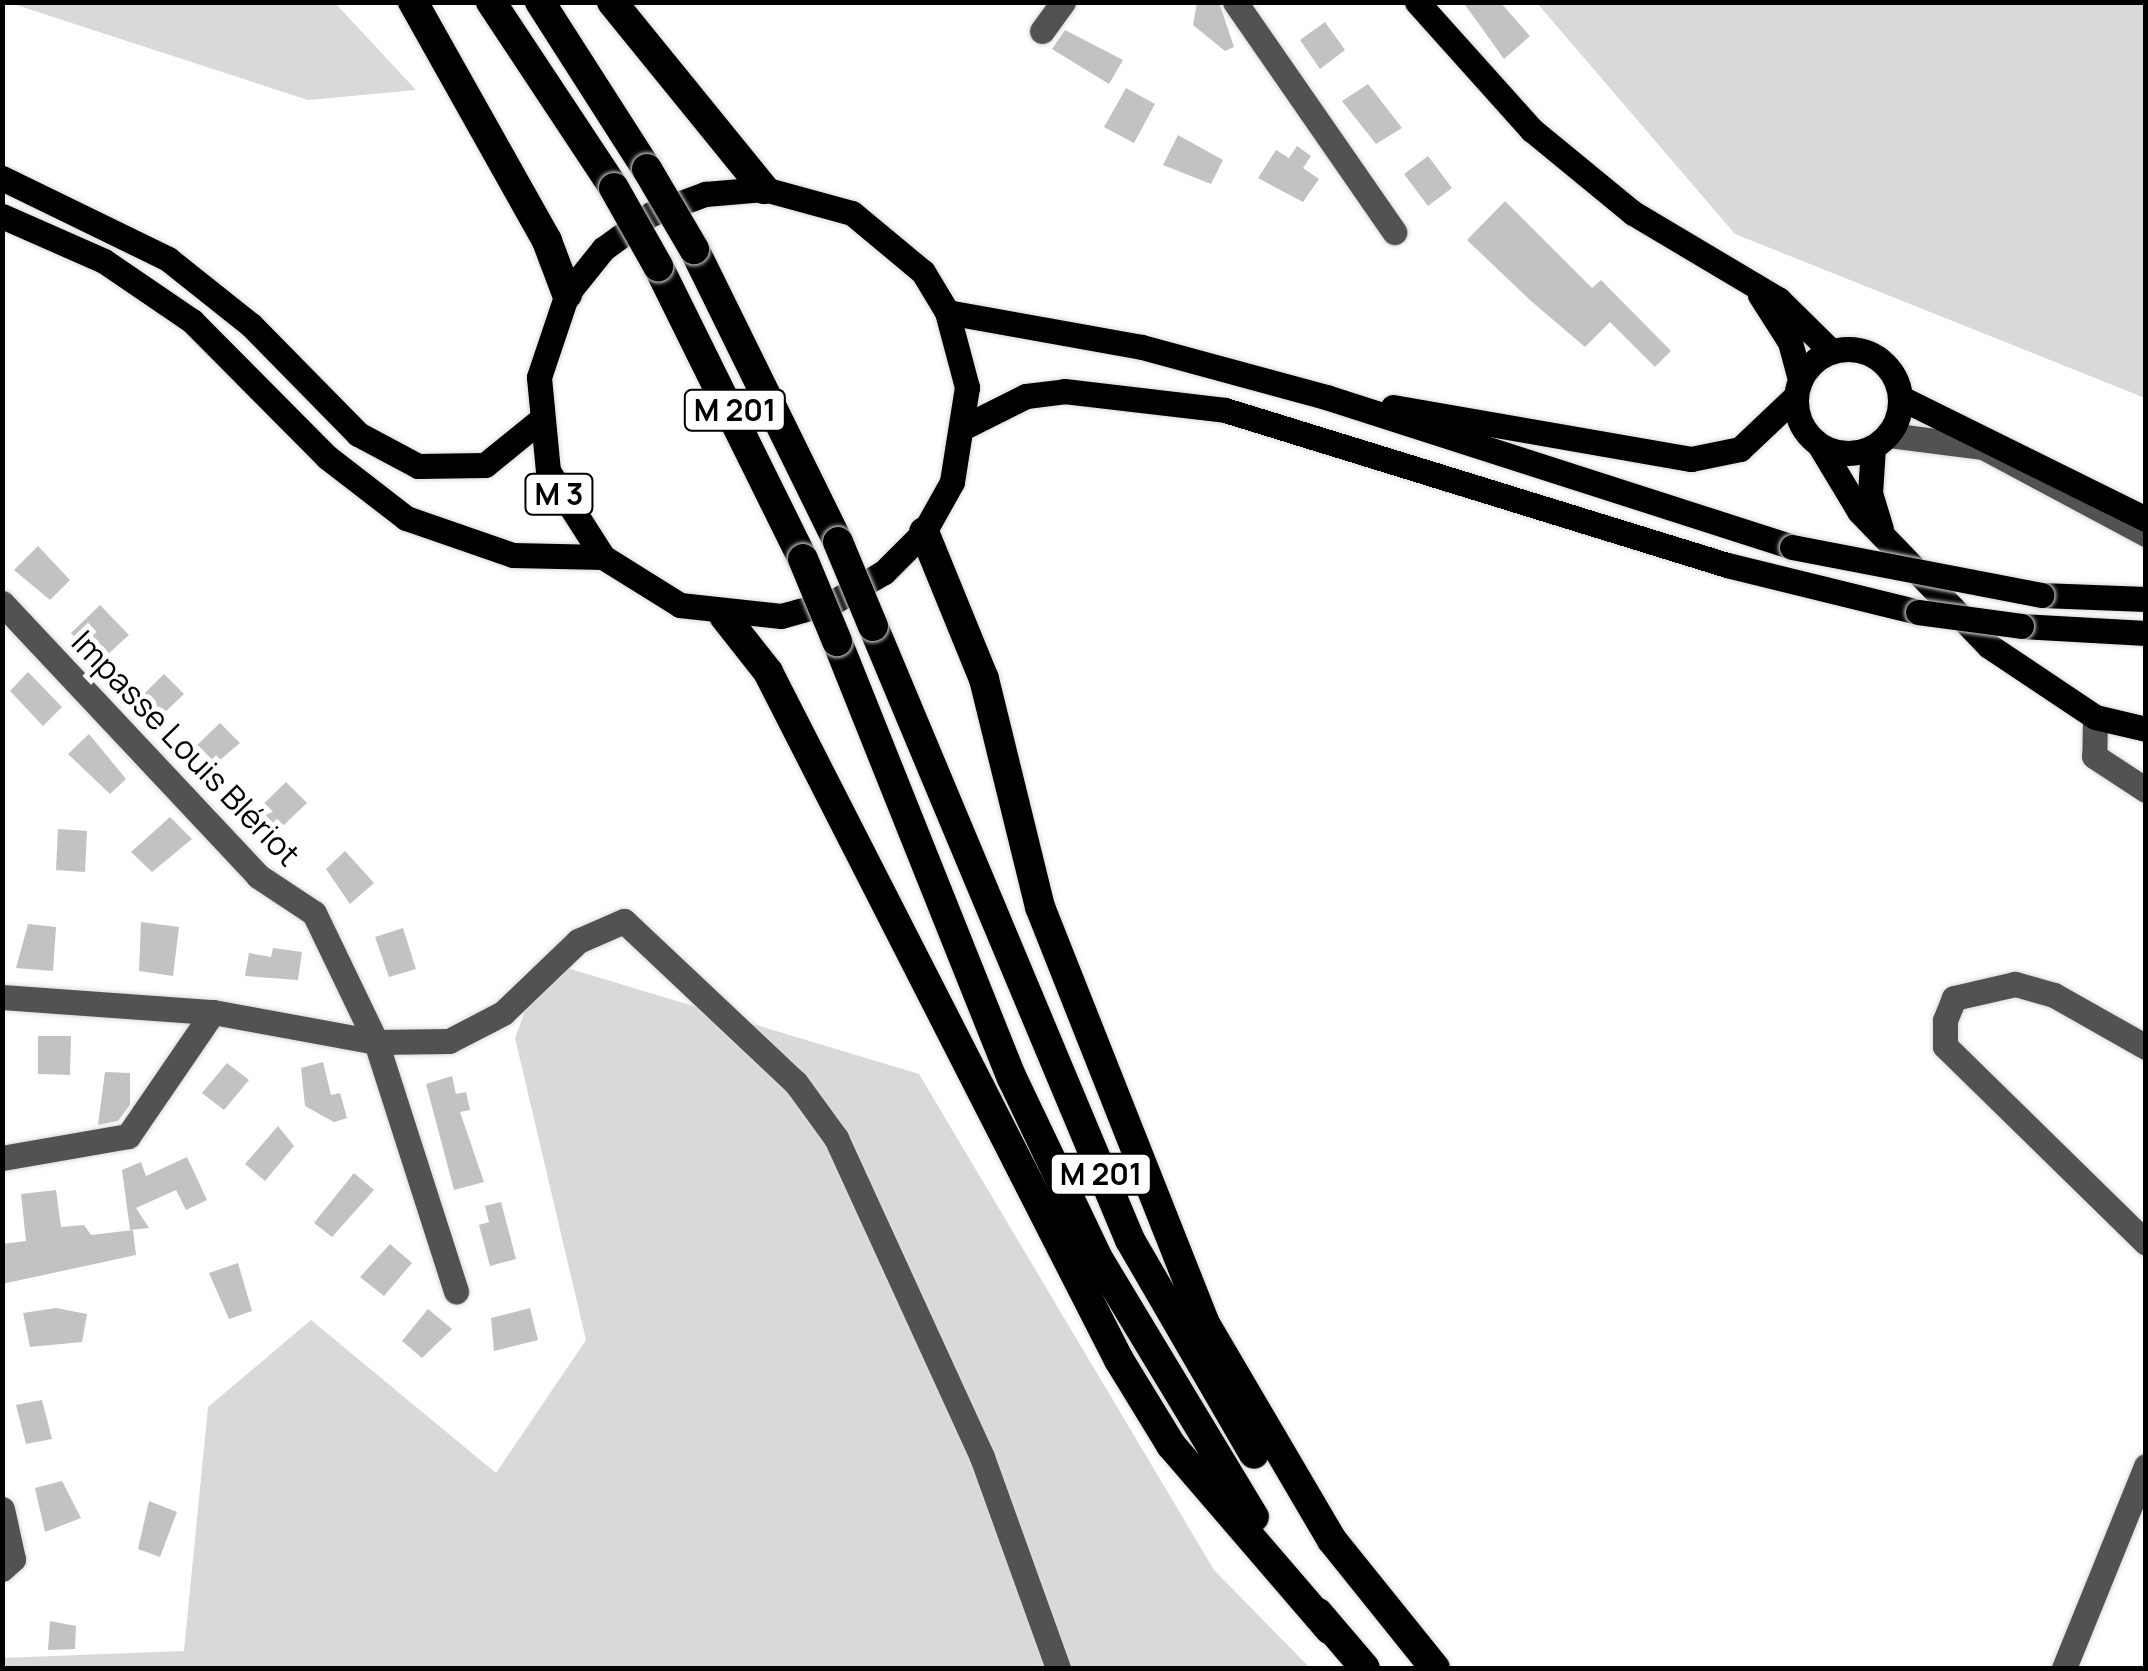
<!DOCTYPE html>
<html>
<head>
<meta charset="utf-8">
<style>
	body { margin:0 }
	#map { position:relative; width:2148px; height:1671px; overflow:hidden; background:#fff; font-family:Manrope,sans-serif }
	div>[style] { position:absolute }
	.green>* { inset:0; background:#d9d9d9 }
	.building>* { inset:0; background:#c2c2c2 }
	.roads { filter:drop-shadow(0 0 2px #dbdbdb) drop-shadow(0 0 2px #dbdbdb) }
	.minor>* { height:25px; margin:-12.5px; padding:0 12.5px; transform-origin:12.5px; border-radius:12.5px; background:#525252 }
	.major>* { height:25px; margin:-12.5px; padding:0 12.5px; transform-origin:12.5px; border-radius:12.5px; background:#000 }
	.major>.ring { margin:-12.5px; padding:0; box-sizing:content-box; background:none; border:25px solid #000; border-radius:50% }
	.highway>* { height:30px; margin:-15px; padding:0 15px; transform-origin:15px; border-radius:15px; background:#000 }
	.bridges { filter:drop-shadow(0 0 2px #dbdbdb) drop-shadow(0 0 2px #dbdbdb) }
	.major-bridge>* { height:25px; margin:-12.5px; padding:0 12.5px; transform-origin:12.5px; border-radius:12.5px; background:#000 }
	.highway-bridge>* { height:30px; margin:-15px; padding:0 15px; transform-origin:15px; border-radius:15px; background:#000 }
	span { translate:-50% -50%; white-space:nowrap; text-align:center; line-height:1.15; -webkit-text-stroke:10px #fff; paint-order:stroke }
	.shield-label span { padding:2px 8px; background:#fff; border:2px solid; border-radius:8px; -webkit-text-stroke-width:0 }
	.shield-label { font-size:30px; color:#000; font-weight:700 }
	.street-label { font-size:32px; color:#000 }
	.frame { position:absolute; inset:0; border:5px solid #000; pointer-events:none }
</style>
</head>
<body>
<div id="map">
	<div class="green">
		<i style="clip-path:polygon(10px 3px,335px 3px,416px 90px,308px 100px)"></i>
		<i style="clip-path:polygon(1537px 3px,2145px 3px,2145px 398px,1735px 234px)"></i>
		<i style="clip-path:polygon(544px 961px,919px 1074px,1214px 1570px,1310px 1668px,3px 1668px,2px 1658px,184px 1651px,208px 1407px,311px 1320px,496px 1473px,586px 1340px,515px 1038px)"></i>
	</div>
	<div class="building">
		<i style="clip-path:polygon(1197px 2px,1219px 2px,1234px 47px,1225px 51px,1193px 25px)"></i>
		<i style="clip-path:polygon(1463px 2px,1500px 2px,1530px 36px,1504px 59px)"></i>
		<i style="clip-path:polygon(1325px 22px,1345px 50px,1320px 69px,1300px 40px)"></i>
		<i style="clip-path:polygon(1065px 30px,1123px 60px,1109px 84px,1052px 49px)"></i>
		<i style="clip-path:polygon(1368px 84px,1402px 128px,1376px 144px,1342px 101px)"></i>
		<i style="clip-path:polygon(1126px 88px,1155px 104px,1134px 143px,1104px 127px)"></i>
		<i style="clip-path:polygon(1178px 135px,1223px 160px,1211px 184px,1163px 165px)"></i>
		<i style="clip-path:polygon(1297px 146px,1311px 156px,1303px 168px,1319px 179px,1303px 202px,1258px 178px,1276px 150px,1289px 158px)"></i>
		<i style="clip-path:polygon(1428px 156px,1452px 188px,1428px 206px,1404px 174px)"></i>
		<i style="clip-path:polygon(1505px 201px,1592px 288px,1601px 280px,1671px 351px,1655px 367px,1610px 322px,1585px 347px,1531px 301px,1467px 240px)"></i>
		<i style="clip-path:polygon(38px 546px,70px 580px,50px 600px,14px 570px)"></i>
		<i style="clip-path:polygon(100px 605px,129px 635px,97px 664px,71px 633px)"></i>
		<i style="clip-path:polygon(28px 672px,62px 707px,43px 726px,10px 691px)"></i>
		<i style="clip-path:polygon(164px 674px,184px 694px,156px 721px,137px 701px)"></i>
		<i style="clip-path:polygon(220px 723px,240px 743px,208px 770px,190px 752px)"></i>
		<i style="clip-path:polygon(89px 734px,126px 779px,110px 794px,68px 754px)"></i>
		<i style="clip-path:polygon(286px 782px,307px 803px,270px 838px,250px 817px)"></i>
		<i style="clip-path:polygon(170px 817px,192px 839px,152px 872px,131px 852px)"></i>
		<i style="clip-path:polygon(58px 829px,87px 831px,85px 872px,56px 870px)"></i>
		<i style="clip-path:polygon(345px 851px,374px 883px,350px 904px,326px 869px)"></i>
		<i style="clip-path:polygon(141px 922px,179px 927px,173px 976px,139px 971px)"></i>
		<i style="clip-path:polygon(28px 924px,56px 927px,53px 971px,16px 968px)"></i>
		<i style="clip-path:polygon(403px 928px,416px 969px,389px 977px,375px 937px)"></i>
		<i style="clip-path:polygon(273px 948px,302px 952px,298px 980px,245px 976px,249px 953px,271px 957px)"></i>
		<i style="clip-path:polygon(38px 1036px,71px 1036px,70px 1075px,38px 1074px)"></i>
		<i style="clip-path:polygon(323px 1062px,331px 1095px,340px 1093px,347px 1118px,334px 1122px,305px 1106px,301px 1068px)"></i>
		<i style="clip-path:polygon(227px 1063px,249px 1080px,224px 1110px,202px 1093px)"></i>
		<i style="clip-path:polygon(105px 1072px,130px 1073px,130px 1105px,118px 1121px,98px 1125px)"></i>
		<i style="clip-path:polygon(452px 1076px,456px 1094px,466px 1092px,470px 1110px,460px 1112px,484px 1182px,454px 1190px,426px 1084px)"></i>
		<i style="clip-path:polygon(278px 1126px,294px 1146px,265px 1181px,245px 1164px)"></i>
		<i style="clip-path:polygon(187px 1157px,207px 1200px,186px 1210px,176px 1190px,136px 1208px,149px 1228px,130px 1230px,122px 1170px,141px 1162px,146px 1176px)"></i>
		<i style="clip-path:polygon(354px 1173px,374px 1190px,332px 1237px,314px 1223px)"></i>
		<i style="clip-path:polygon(56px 1190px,61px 1227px,84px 1225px,91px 1235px,133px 1230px,136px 1255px,2px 1284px,3px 1244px,26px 1241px,21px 1194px)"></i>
		<i style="clip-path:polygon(501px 1202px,516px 1259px,490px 1266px,479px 1225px,489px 1222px,485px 1206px)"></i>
		<i style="clip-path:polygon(390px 1244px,412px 1263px,384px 1296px,360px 1277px)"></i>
		<i style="clip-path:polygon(238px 1263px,252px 1311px,229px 1319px,209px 1273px)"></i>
		<i style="clip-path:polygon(56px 1308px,87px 1314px,82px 1342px,30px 1347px,23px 1313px)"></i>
		<i style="clip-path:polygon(530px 1308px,538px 1340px,494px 1351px,491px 1318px)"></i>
		<i style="clip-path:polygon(428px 1309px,452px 1329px,422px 1358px,402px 1341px)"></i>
		<i style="clip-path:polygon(42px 1400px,52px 1439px,26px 1444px,16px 1405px)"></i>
		<i style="clip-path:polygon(62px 1481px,81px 1518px,45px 1532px,35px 1488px)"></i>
		<i style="clip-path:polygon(149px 1501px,177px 1512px,160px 1557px,138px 1549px)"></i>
		<i style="clip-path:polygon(50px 1621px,76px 1626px,75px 1649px,48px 1650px)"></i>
	</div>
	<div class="roads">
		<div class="minor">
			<i style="left:1235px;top:2px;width:280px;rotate:55.3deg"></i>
			<i style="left:1042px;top:31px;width:36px;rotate:-54deg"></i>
			<i style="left:1889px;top:435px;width:95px;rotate:7.3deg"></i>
			<i style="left:1983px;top:447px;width:185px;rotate:28.1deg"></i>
			<i style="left:2px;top:603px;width:374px;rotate:46.8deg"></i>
			<i style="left:258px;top:876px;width:67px;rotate:33.5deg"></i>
			<i style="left:314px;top:913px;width:143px;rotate:64.3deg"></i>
			<i style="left:376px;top:1042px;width:262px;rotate:72.2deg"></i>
			<i style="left:2095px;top:717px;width:39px;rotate:91deg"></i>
			<i style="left:2094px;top:756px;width:62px;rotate:33.2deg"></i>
			<i style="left:2px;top:997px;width:212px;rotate:4.1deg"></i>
			<i style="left:213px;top:1012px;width:166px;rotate:10.4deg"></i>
			<i style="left:376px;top:1042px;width:73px;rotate:-0.8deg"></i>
			<i style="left:449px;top:1041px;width:61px;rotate:-27.4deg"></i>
			<i style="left:503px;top:1013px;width:104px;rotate:-43.8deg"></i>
			<i style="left:578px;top:941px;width:50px;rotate:-23.5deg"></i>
			<i style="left:624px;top:921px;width:236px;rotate:43.3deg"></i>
			<i style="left:796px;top:1083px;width:68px;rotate:54deg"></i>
			<i style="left:836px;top:1138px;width:351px;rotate:65.4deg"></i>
			<i style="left:982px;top:1457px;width:224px;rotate:70.2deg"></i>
			<i style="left:2146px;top:1047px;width:106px;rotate:-150.5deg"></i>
			<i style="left:2054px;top:995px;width:41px;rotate:-164.2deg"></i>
			<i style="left:2015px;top:984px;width:63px;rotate:167.1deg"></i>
			<i style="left:1954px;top:998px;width:24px;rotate:112deg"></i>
			<i style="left:1945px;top:1020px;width:26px;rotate:90deg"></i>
			<i style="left:1945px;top:1046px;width:281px;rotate:44.4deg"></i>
			<i style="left:2px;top:1158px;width:128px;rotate:-9.9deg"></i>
			<i style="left:128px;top:1136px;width:150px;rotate:-55.6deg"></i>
			<i style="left:2px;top:1509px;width:51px;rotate:77.6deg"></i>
			<i style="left:13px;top:1559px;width:15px;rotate:138deg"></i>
			<i style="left:2064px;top:1668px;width:218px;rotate:-67.9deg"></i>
		</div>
		<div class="major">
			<i style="left:1417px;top:2px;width:172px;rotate:48.1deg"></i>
			<i style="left:1532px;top:130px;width:131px;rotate:39.4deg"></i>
			<i style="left:1633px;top:213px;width:169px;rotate:30.7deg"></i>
			<i style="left:1778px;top:299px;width:74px;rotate:44.5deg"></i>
			<i style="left:2px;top:178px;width:185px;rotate:26deg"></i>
			<i style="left:168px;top:259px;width:106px;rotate:38.5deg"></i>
			<i style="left:251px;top:325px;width:153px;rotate:45.5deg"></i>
			<i style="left:358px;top:434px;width:68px;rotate:28.1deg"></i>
			<i style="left:418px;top:466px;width:67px;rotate:-0.9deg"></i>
			<i style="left:485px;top:465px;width:68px;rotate:-39.1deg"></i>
			<i style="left:2px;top:216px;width:111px;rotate:23.8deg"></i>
			<i style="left:104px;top:261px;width:107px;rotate:34.3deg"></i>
			<i style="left:192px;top:321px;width:192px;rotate:45.2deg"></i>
			<i style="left:327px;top:457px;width:100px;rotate:37.7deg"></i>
			<i style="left:406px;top:518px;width:113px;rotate:19.1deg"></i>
			<i style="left:513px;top:555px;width:90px;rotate:1.3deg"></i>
			<i style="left:1760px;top:295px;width:56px;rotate:57.4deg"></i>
			<i style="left:1790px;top:342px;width:39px;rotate:75deg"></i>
			<i style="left:947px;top:312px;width:78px;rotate:75.1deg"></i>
			<i style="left:967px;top:387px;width:96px;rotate:99deg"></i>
			<i style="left:952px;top:482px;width:57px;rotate:119.2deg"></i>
			<i style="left:924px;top:532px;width:57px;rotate:135deg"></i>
			<i style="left:884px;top:572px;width:57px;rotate:149.4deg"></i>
			<i style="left:835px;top:601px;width:56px;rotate:164.5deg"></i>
			<i style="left:781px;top:616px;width:102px;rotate:-173.8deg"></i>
			<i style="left:680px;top:605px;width:91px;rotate:-148.1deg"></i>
			<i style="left:603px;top:557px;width:102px;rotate:-122.6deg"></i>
			<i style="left:548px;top:471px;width:94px;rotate:-95.5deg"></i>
			<i style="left:539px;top:377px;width:88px;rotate:-71.4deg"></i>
			<i style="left:567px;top:294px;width:58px;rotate:-51.3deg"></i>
			<i style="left:603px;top:249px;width:59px;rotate:-36.1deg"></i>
			<i style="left:651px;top:214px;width:58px;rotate:-20.3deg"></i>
			<i style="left:705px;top:194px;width:59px;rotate:-4.8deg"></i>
			<i style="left:764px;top:189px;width:91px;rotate:15.3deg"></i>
			<i style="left:852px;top:213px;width:92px;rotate:39.7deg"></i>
			<i style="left:923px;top:272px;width:47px;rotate:59deg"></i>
			<i style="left:947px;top:312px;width:198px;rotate:10.2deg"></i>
			<i style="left:1142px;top:347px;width:191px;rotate:15.2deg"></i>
			<i style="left:1326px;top:397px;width:490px;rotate:17.8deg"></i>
			<i class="ring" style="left:1796px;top:349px;width:79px;height:79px"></i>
			<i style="left:1901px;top:398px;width:273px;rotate:26.3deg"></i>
			<i style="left:1393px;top:407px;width:303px;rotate:9.9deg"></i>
			<i style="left:1691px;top:459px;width:50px;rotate:-11.5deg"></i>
			<i style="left:1740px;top:449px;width:77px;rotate:-43.4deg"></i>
			<i style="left:966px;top:426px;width:67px;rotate:-26.6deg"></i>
			<i style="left:1026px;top:396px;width:38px;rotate:-7deg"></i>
			<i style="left:1064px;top:391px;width:162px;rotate:6.7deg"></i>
			<i style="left:1225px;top:410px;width:525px;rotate:17.16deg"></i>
			<i style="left:1727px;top:565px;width:197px;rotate:13.8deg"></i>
			<i style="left:1820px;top:446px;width:76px;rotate:59deg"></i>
			<i style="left:1859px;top:511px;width:187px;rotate:46.1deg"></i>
			<i style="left:1989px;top:646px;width:128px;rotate:33.8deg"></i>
			<i style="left:2095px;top:717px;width:52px;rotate:13.2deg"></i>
			<i style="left:1873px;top:447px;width:46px;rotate:93.7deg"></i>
			<i style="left:1870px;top:493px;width:37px;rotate:73deg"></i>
			<i style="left:2041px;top:595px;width:105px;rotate:2.2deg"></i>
			<i style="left:2021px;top:626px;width:125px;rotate:3.2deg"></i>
		</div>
		<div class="highway">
			<i style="left:413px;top:2px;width:274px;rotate:60.7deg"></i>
			<i style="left:547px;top:241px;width:57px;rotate:69.3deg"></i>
			<i style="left:491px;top:2px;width:223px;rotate:56.5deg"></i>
			<i style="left:540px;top:2px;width:198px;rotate:57.4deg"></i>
			<i style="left:612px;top:2px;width:241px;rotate:50.9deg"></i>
			<i style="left:694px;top:249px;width:326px;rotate:63.8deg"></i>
			<i style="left:658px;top:266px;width:327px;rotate:63.7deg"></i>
			<i style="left:924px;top:532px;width:159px;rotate:67.8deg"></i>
			<i style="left:984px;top:679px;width:235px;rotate:76.2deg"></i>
			<i style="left:1040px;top:907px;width:446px;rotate:68.4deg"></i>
			<i style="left:1204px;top:1322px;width:253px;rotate:59.6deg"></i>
			<i style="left:1332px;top:1540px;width:164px;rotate:51.2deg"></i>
			<i style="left:724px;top:616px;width:71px;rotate:51.8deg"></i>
			<i style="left:768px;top:672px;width:772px;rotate:62.97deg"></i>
			<i style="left:1119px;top:1360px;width:100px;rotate:58.5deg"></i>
			<i style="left:1171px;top:1445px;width:243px;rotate:49.3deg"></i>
			<i style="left:873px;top:626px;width:666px;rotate:67.29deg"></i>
			<i style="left:1130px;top:1240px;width:247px;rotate:59.9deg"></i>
			<i style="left:837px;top:641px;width:471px;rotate:68.2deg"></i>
			<i style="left:1012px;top:1078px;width:202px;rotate:64.5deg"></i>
			<i style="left:1099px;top:1260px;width:300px;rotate:58.9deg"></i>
			<i style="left:1318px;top:1613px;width:72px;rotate:49.5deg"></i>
		</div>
	</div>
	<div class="bridges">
		<div class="major-bridge">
			<i style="left:1792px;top:547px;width:254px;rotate:10.9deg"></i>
			<i style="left:1918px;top:612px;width:104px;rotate:7.7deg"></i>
		</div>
		<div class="highway-bridge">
			<i style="left:647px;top:169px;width:93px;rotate:59.6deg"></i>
			<i style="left:614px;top:188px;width:90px;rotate:60.6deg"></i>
			<i style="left:838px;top:542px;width:91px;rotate:67.4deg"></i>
			<i style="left:803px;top:559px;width:89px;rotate:67.5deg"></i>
		</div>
	</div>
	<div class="shield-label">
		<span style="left:735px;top:410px">M 201</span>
		<span style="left:559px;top:494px">M 3</span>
		<span style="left:1101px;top:1174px">M 201</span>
	</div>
	<div class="street-label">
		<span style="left:186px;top:748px;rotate:46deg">Impasse Louis Blériot</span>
	</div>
	<div class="frame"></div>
</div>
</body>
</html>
